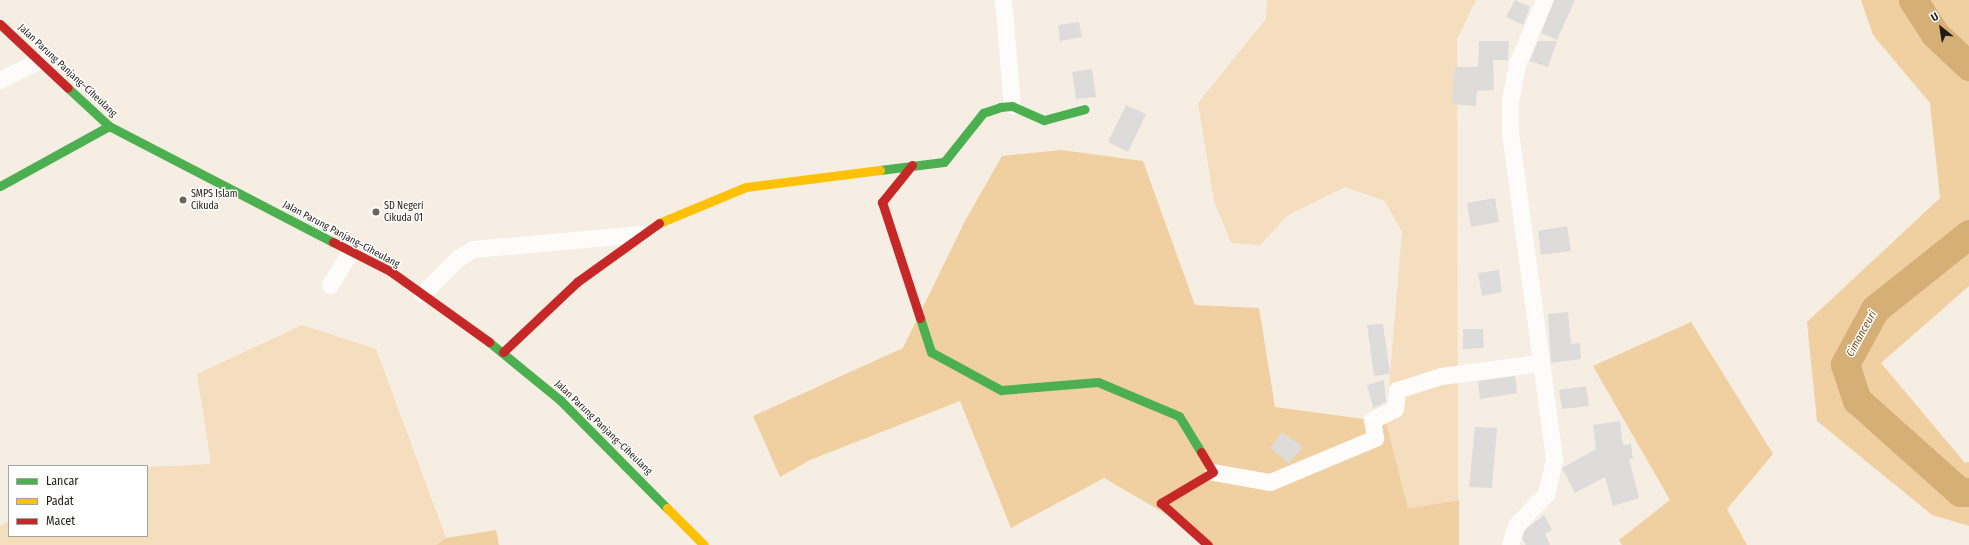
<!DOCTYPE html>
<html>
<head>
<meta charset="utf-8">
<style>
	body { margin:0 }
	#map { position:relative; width:1969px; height:545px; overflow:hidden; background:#f6eee3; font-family:"Fira Sans Condensed",sans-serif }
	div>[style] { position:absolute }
	.green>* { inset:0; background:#f5debe }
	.forest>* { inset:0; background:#f0cfa0 }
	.river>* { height:29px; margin:-14.5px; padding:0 14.5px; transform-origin:14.5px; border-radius:14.5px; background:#d6af76 }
	.building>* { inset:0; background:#dddcdb }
	.street>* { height:17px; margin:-8.5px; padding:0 8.5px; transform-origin:8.5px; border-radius:8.5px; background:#fefcfb }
	.fast>* { height:9px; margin:-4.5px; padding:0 4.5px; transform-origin:4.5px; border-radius:4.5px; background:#4caf50 }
	.slow>* { height:9px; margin:-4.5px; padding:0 4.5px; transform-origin:4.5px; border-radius:4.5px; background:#ffc107 }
	.jam>* { height:9px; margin:-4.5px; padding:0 4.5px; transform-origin:4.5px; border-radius:4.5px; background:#c62828 }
	.dots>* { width:11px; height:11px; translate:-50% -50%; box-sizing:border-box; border:2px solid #fff; border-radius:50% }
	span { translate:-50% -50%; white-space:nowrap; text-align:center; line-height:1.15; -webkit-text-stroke:3px #fff; paint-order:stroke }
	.street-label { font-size:10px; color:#1f1a13 }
	.poi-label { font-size:10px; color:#1f1a13 }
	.left { translate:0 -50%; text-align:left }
	.water-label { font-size:11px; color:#734f15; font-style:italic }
	.legend { position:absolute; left:8px; top:465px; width:140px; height:72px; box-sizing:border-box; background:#fff; border:1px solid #a5a3a1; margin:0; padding:5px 7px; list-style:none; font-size:12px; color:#1f1a13 }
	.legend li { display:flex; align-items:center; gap:8px; height:20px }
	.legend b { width:20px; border:1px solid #a5a3a1 }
	.north { position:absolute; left:1921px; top:8px; width:40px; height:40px; -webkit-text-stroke:3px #fff; paint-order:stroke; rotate:330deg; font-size:11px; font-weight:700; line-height:16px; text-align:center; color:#1f1a13 }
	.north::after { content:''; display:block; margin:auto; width:14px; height:18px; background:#1f1a13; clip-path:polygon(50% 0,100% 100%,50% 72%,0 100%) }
</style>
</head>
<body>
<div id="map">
	<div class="green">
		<i style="clip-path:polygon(1267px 0,1476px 0,1457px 39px,1458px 500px,1408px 510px,1386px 422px,1402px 232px,1385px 201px,1345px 187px,1288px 215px,1260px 245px,1231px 243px,1214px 201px,1198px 103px,1266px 19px)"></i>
		<i style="clip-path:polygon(302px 325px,376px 349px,446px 538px,436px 545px,0 545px,0 526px,9px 522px,9px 536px,147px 536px,147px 467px,211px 464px,197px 374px)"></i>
	</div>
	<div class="forest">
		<i style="clip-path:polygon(1861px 0,1969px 0,1969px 286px,1881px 363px,1965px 463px,1969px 462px,1969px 526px,1932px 515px,1817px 421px,1807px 322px,1940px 198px,1930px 103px,1873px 35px)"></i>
		<i style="clip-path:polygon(1061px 150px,1143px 161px,1195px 305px,1259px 308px,1275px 407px,1386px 422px,1408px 509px,1459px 500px,1459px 545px,1203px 545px,1197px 532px,1104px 478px,1011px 528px,960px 401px,810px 460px,780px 477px,753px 416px,903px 348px,965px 221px,1002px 156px)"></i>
		<i style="clip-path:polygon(1691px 322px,1773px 454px,1727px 509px,1747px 545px,1622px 545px,1619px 540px,1670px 500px,1593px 366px)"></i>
		<i style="clip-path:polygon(496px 530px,499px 545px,436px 545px,446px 538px)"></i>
	</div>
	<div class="river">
		<i style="left:1913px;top:0;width:40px;rotate:57.1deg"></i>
		<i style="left:1935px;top:34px;width:47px;rotate:43.3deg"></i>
		<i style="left:1969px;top:234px;width:120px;rotate:141.4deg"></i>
		<i style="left:1875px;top:309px;width:63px;rotate:118.6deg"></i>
		<i style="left:1845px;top:364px;width:38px;rotate:72deg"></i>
		<i style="left:1857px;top:400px;width:138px;rotate:41.8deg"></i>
		<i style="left:1960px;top:492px;width:9px"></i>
	</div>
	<div class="building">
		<i style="clip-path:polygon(1515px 0,1530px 7px,1523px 25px,1506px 17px)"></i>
		<i style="clip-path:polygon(1554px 0,1575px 0,1557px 40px,1541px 33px)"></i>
		<i style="clip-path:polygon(1079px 22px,1082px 37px,1060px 41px,1058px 25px)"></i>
		<i style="clip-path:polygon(1479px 41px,1509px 41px,1508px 60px,1493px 60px,1494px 90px,1477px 91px,1476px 106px,1452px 104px,1455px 67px,1478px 67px)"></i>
		<i style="clip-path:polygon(1538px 41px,1557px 41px,1548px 67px,1530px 61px)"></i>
		<i style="clip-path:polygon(1092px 69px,1096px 97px,1076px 99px,1072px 72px)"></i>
		<i style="clip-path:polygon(1126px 105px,1146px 114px,1128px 152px,1108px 142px)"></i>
		<i style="clip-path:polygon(1495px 198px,1499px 222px,1471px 227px,1467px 203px)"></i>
		<i style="clip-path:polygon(1567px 226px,1571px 251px,1541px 255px,1538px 231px)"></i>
		<i style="clip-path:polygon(1499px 270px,1502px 292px,1482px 296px,1478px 273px)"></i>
		<i style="clip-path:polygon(1568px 312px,1571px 344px,1580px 343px,1581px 359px,1551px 363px,1548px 314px)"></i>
		<i style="clip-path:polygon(1383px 324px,1390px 374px,1374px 376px,1367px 325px)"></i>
		<i style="clip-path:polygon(1463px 329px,1483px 329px,1484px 348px,1463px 349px)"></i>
		<i style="clip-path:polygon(1515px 376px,1517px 393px,1480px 399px,1478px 381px)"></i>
		<i style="clip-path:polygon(1384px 380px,1386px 402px,1373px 408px,1367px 385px)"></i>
		<i style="clip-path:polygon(1586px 386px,1589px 406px,1562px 409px,1559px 390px)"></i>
		<i style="clip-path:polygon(1620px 421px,1623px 445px,1631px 444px,1633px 459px,1629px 459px,1639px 498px,1613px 506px,1605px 477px,1575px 493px,1562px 468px,1596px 449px,1593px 425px)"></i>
		<i style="clip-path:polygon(1475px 427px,1497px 428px,1492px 488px,1469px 487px)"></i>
		<i style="clip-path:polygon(1282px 432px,1303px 447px,1289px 463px,1270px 448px)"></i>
		<i style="clip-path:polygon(1544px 515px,1552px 530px,1545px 534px,1550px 545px,1526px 545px,1522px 538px,1525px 530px)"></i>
	</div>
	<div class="street">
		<i style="left:1003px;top:0;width:106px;rotate:85.1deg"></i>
		<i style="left:0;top:80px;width:42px;rotate:-26.6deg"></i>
		<i style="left:330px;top:285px;width:37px;rotate:-59deg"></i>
		<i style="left:422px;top:294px;width:51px;rotate:-45deg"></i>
		<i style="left:458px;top:258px;width:17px;rotate:-31deg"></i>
		<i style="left:473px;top:249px;width:168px;rotate:-5.1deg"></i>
		<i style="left:1213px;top:472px;width:58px;rotate:10deg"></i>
		<i style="left:1270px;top:482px;width:114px;rotate:-22.7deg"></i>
		<i style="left:1375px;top:438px;width:18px;rotate:-99deg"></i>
		<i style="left:1372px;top:420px;width:25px;rotate:-26deg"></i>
		<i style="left:1395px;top:409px;width:19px;rotate:-84deg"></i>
		<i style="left:1397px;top:390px;width:46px;rotate:-17.7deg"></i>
		<i style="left:1441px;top:376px;width:100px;rotate:-7.5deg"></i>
		<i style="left:1510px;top:545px;width:21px;rotate:-73deg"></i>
		<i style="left:1516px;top:525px;width:43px;rotate:-45.9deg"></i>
		<i style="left:1546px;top:494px;width:37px;rotate:-77deg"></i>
		<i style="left:1554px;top:458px;width:327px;rotate:-97.7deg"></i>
		<i style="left:1510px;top:134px;width:34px;rotate:-90deg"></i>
		<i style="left:1510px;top:100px;width:37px;rotate:-79deg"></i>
		<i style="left:1517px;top:64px;width:69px;rotate:-67.1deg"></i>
	</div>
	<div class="fast">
		<i style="left:68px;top:88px;width:56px;rotate:42.8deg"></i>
		<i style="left:109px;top:126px;width:252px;rotate:27.4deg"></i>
		<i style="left:880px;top:170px;width:64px;rotate:-7.1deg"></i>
		<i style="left:944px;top:162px;width:63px;rotate:-51.5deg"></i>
		<i style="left:983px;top:113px;width:18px;rotate:-19deg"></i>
		<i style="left:1000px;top:107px;width:12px;rotate:-5deg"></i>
		<i style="left:1012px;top:106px;width:35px;rotate:24deg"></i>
		<i style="left:1044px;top:120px;width:42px;rotate:-15deg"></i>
		<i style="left:0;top:186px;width:124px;rotate:-28.8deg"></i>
		<i style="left:920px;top:318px;width:36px;rotate:72deg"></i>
		<i style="left:931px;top:352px;width:80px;rotate:28.5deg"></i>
		<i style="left:1001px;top:390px;width:97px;rotate:-4.7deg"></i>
		<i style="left:1098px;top:382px;width:88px;rotate:22.8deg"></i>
		<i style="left:1179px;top:416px;width:42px;rotate:58.6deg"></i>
		<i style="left:489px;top:342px;width:92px;rotate:39.2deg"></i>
		<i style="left:560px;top:400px;width:152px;rotate:45.3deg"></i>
	</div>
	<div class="slow">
		<i style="left:659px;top:223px;width:94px;rotate:-22.5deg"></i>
		<i style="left:746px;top:187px;width:135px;rotate:-7.2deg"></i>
		<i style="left:667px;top:508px;width:52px;rotate:45deg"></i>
	</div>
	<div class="jam">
		<i style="left:0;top:24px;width:93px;rotate:43.3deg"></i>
		<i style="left:912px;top:165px;width:48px;rotate:129deg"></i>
		<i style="left:882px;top:202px;width:122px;rotate:71.9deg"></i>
		<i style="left:333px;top:242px;width:64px;rotate:27deg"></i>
		<i style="left:390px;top:271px;width:122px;rotate:35.6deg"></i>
		<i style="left:503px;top:352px;width:102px;rotate:-43.4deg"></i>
		<i style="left:577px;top:282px;width:101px;rotate:-35.7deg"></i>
		<i style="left:1201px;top:452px;width:23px;rotate:59deg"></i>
		<i style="left:1213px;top:472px;width:61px;rotate:149.2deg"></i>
		<i style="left:1161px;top:503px;width:63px;rotate:41.8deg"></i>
	</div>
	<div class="dots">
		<i style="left:183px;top:200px;background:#6a645c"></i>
		<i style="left:376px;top:212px;background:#6a645c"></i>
	</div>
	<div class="street-label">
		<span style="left:67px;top:71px;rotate:43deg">Jalan Parung Panjang–Ciheulang</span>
		<span style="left:341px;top:235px;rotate:28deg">Jalan Parung Panjang–Ciheulang</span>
		<span style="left:603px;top:428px;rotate:44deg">Jalan Parung Panjang–Ciheulang</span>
	</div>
	<div class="poi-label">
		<span class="left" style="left:191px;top:200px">SMPS Islam<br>Cikuda</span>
		<span class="left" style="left:384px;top:212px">SD Negeri<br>Cikuda 01</span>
	</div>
	<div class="water-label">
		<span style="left:1862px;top:334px;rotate:-61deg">Cimanceuri</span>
	</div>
	<ul class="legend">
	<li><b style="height:5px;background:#4caf50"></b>Lancar</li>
	<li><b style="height:5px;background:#ffc107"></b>Padat</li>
	<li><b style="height:5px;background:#c62828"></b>Macet</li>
	</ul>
	<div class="north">U</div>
</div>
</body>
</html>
